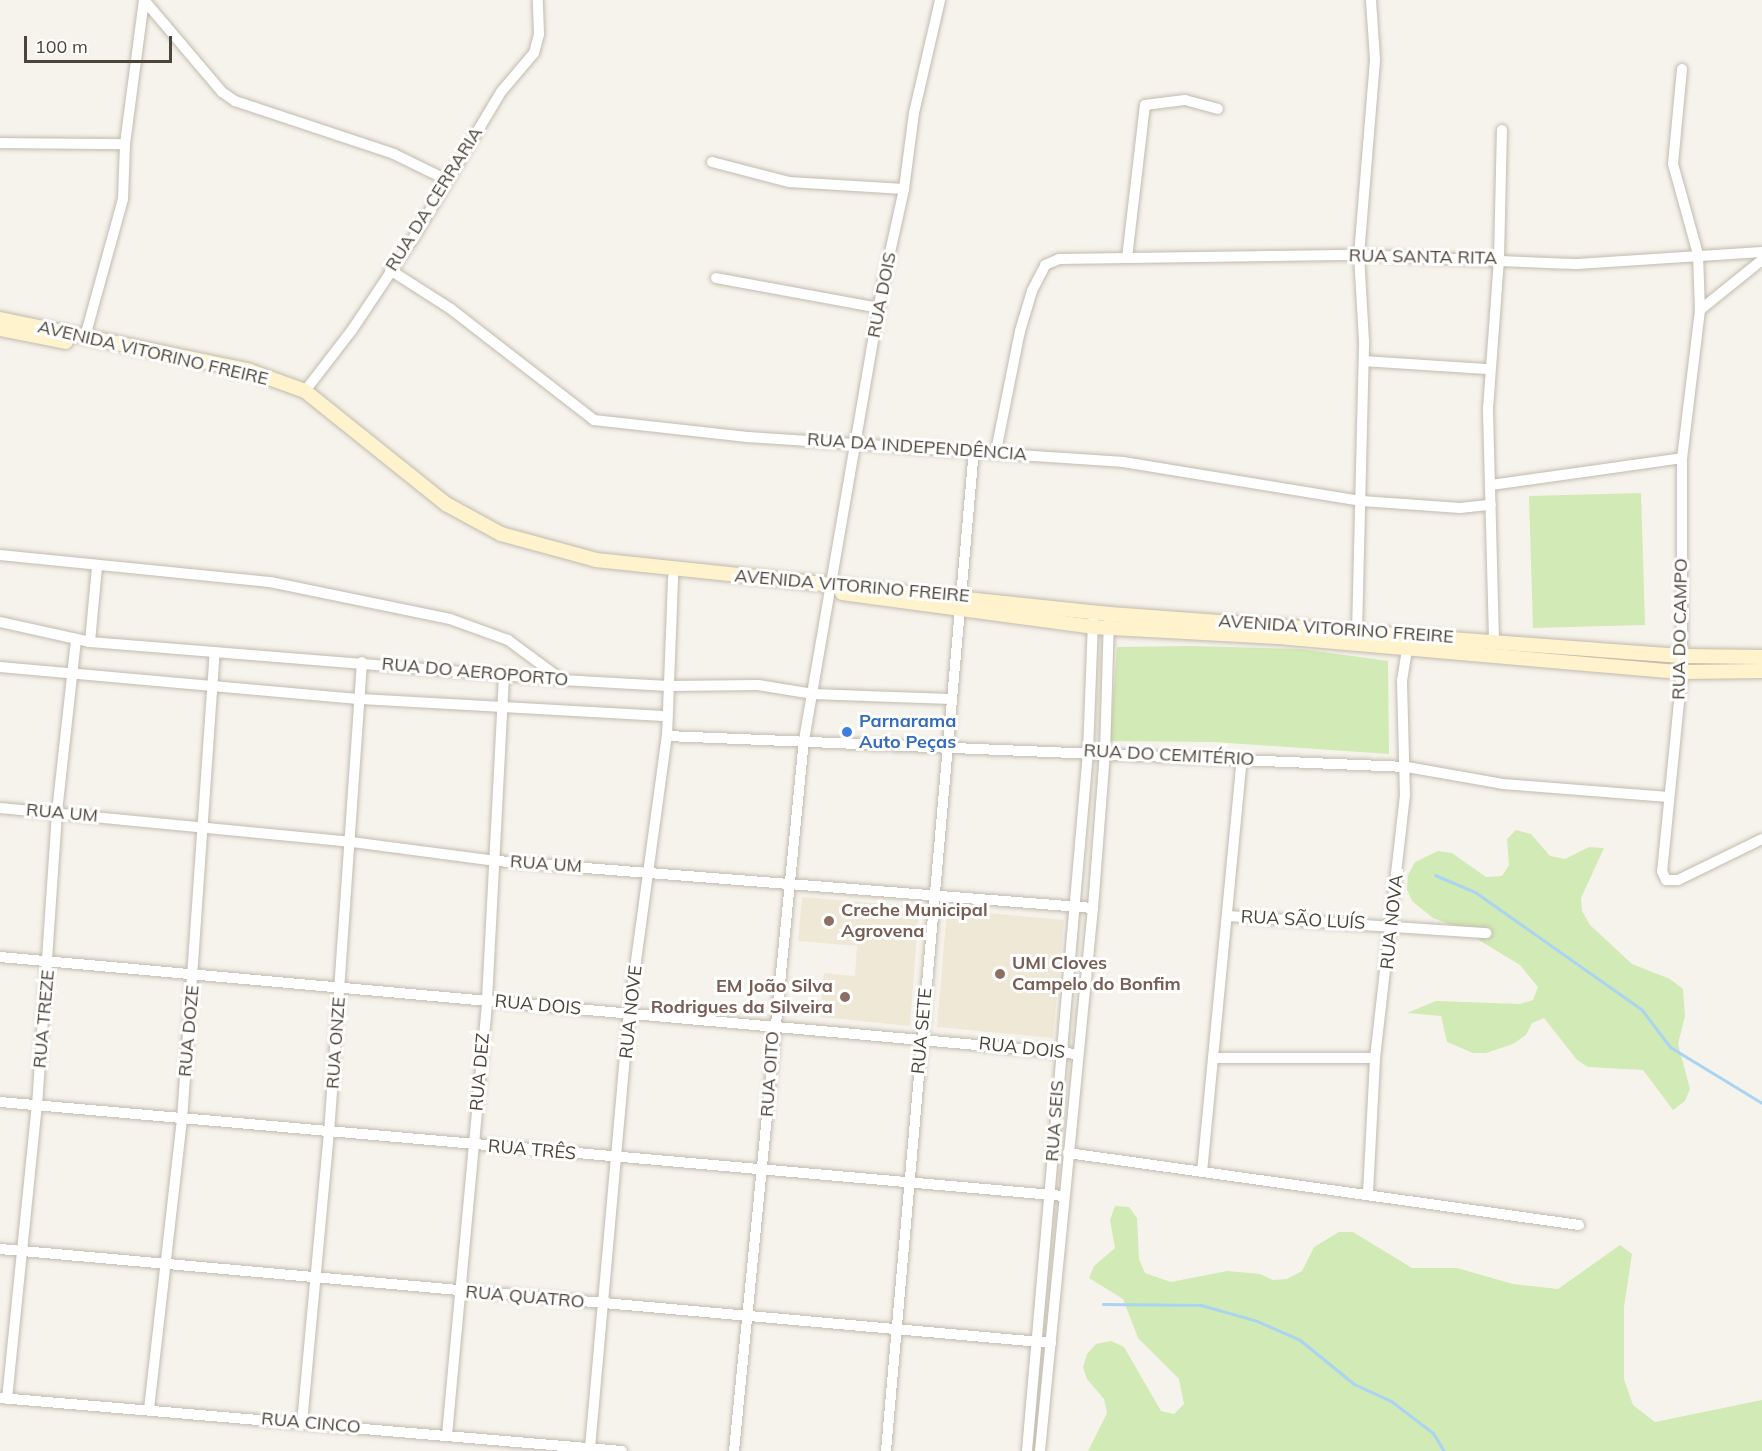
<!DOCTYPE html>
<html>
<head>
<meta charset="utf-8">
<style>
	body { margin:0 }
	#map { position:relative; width:1762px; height:1451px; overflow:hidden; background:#f6f3ec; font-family:Mulish,sans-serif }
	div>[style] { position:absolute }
	.education>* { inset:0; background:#efe8d6 }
	.green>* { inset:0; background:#d2eab5 }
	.stream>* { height:3px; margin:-1.5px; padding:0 1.5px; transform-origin:1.5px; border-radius:1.5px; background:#a9d4f2 }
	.roads { filter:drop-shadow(0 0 2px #c2bbae) drop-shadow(0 0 2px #c2bbae) }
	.street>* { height:10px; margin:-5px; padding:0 5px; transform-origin:5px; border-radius:5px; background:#fff }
	.secondary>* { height:14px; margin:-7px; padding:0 7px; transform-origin:7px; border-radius:7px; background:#fff3cd }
	.dots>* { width:16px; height:16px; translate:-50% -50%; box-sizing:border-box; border:3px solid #fff; border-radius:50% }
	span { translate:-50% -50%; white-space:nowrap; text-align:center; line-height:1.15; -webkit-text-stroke:6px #fff; paint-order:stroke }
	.street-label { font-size:18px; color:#4b4439 }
	.shop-label { font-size:18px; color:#366cbe; font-weight:700 }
	.left { translate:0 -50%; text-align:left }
	.education-label { font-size:18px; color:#785e54; font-weight:700 }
	.right { translate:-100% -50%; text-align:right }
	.scale { position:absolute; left:24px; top:36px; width:148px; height:27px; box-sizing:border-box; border:3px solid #4b4439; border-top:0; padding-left:8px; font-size:18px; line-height:21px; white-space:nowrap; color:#4b4439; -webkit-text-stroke:4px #fff; paint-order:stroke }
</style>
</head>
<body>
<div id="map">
	<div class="education">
		<i style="clip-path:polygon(802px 897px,919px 907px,910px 1026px,820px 1017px,824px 973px,855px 976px,857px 946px,798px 941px)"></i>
		<i style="clip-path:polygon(947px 909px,1064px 920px,1053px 1038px,937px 1027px)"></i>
	</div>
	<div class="green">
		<i style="clip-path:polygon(1641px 493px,1645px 625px,1533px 628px,1529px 496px)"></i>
		<i style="clip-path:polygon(1192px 646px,1301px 649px,1388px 661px,1389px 754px,1214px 742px,1110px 741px,1117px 647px)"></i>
		<i style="clip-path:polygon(1516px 830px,1531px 834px,1550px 856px,1565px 859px,1589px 847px,1604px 848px,1581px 898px,1582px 911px,1590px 925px,1632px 964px,1670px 979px,1683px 989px,1685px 1016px,1678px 1044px,1690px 1089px,1685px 1101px,1673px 1110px,1643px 1070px,1588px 1067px,1577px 1060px,1544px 1018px,1532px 1023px,1526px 1035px,1513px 1044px,1486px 1053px,1473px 1053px,1447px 1042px,1441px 1016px,1407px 1013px,1436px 1001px,1520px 1004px,1533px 1000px,1538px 987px,1520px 965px,1459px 928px,1433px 918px,1412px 901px,1407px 889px,1408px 875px,1415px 862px,1438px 851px,1452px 853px,1486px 877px,1502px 876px,1509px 865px,1507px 839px)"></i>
		<i style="clip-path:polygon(1115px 1206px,1129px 1207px,1137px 1218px,1139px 1259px,1145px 1273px,1171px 1282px,1227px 1271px,1260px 1274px,1273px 1280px,1287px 1279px,1302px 1271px,1314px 1247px,1339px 1232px,1353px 1232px,1412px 1268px,1457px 1268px,1513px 1284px,1558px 1289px,1620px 1245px,1632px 1254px,1624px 1307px,1624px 1379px,1633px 1405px,1655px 1422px,1762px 1400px,1762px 1451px,1088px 1451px,1107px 1413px,1104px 1399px,1087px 1379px,1083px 1367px,1087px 1354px,1096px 1344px,1111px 1341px,1124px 1347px,1161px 1411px,1174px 1414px,1184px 1404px,1179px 1379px,1138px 1338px,1123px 1299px,1089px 1278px,1094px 1266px,1115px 1248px,1110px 1220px)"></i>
	</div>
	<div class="stream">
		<i style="left:1435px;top:875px;width:43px;rotate:23deg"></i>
		<i style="left:1475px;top:892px;width:204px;rotate:35.2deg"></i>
		<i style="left:1642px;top:1010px;width:46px;rotate:52.9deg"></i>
		<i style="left:1670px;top:1047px;width:108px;rotate:31.3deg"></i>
		<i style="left:1103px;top:1304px;width:98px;rotate:0.6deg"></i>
		<i style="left:1201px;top:1305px;width:58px;rotate:15.9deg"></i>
		<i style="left:1257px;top:1321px;width:47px;rotate:23.8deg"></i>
		<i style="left:1300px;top:1340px;width:70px;rotate:39.2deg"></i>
		<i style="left:1354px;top:1384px;width:41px;rotate:24.7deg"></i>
		<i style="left:1391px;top:1401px;width:53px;rotate:37.3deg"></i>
		<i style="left:1433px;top:1433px;width:21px;rotate:59deg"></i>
	</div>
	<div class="roads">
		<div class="street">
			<i style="left:144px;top:0;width:121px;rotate:49.7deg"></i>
			<i style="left:222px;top:92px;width:16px;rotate:35deg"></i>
			<i style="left:235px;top:101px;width:168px;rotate:18.4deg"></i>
			<i style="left:394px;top:154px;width:59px;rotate:26.1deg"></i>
			<i style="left:1682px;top:69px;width:95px;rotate:95.4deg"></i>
			<i style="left:1673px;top:164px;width:93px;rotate:74.5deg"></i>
			<i style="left:1698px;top:254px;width:56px;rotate:88deg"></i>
			<i style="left:1700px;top:310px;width:149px;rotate:96.9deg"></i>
			<i style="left:1682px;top:458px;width:214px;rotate:90deg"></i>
			<i style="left:1682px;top:672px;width:200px;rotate:95.7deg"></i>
			<i style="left:1662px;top:871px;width:10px;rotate:66deg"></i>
			<i style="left:1666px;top:880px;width:12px"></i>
			<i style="left:1678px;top:880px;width:93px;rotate:-26deg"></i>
			<i style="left:0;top:143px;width:125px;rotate:0.5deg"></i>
			<i style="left:712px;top:162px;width:80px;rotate:14.6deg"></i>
			<i style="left:789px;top:182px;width:115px;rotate:3.5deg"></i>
			<i style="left:1127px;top:258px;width:154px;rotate:-83.3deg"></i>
			<i style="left:1145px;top:105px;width:40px;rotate:-7.1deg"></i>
			<i style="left:1185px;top:100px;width:34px;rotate:15deg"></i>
			<i style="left:390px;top:270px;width:72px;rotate:32.6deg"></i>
			<i style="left:451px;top:309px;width:181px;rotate:37.8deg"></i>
			<i style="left:594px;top:420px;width:156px;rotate:6.3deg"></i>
			<i style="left:749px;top:437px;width:375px;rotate:3.8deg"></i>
			<i style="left:1123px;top:462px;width:242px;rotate:9.3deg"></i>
			<i style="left:1362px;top:501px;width:98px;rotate:4.1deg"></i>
			<i style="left:1460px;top:508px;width:31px;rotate:-6deg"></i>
			<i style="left:716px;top:278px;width:166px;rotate:10.4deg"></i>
			<i style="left:1700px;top:310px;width:80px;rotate:-38.9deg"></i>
			<i style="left:85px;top:337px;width:143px;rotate:-74.6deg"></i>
			<i style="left:123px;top:199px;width:55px;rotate:-87.9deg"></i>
			<i style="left:125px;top:144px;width:145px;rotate:-82.5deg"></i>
			<i style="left:1364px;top:361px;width:125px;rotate:3.7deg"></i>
			<i style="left:305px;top:391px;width:77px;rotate:-52.4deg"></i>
			<i style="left:352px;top:330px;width:110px;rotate:-56.2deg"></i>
			<i style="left:413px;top:239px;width:171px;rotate:-59.1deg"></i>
			<i style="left:501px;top:92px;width:51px;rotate:-49.8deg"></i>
			<i style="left:534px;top:53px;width:20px;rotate:-75deg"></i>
			<i style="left:539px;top:34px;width:34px;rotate:-92deg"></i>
			<i style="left:996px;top:451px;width:122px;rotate:-78.7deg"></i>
			<i style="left:1020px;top:331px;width:42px;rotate:-73.3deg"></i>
			<i style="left:1032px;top:291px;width:29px;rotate:-63deg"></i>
			<i style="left:1045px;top:265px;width:15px;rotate:-23deg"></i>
			<i style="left:1059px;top:259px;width:300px;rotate:-0.8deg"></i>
			<i style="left:1359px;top:255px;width:218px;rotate:2.4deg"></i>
			<i style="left:1577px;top:264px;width:185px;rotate:-3.7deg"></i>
			<i style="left:1491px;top:485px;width:193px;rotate:-8deg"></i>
			<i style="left:0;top:555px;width:271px;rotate:5.7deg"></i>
			<i style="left:270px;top:582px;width:184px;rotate:11.6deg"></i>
			<i style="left:450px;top:619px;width:62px;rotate:19.9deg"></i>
			<i style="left:508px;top:640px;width:67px;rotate:36.5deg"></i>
			<i style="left:0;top:622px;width:92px;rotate:12.5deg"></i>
			<i style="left:90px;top:642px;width:474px;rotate:4.6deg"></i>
			<i style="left:562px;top:680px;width:106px;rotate:3.2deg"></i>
			<i style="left:668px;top:686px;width:90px;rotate:-0.6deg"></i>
			<i style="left:758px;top:685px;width:56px;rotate:9.3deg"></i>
			<i style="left:813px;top:694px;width:138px;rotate:2.1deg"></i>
			<i style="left:1357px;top:632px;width:291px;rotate:-88.6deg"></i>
			<i style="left:1364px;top:341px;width:86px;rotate:-93.3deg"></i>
			<i style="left:1359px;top:255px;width:197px;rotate:-85.3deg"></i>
			<i style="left:1375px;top:59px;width:59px;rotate:-93.9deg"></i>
			<i style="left:1494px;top:640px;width:231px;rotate:-91.5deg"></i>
			<i style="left:1488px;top:409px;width:150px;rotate:-85.8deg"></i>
			<i style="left:1499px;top:259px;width:129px;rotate:-88.7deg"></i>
			<i style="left:90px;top:642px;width:76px;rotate:-84.7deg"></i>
			<i style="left:0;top:667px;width:362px;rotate:5.1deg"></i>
			<i style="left:361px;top:699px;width:307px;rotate:3.2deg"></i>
			<i style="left:667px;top:736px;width:741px;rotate:2.4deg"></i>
			<i style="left:1407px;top:767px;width:97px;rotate:10deg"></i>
			<i style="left:1503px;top:784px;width:166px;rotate:4.5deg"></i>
			<i style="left:0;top:808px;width:354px;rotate:5.5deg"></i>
			<i style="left:352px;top:842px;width:146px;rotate:7.5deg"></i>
			<i style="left:497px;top:861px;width:598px;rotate:4.51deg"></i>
			<i style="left:1229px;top:916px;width:258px;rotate:3.8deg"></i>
			<i style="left:0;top:957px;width:1081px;rotate:5.15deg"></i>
			<i style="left:1213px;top:1058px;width:162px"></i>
			<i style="left:0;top:1102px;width:1068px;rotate:5.05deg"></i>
			<i style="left:1068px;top:1153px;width:516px;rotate:8.02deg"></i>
			<i style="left:1202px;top:1172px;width:415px;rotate:-84.5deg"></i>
			<i style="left:1368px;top:1193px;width:135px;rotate:-87deg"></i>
			<i style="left:1375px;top:1058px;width:264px;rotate:-83.5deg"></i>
			<i style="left:1405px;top:796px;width:115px;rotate:-91.5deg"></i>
			<i style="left:1402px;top:681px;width:31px;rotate:-81deg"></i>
			<i style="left:0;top:1249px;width:1055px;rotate:5.11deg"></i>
			<i style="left:0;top:1398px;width:624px;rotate:4.87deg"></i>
			<i style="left:7px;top:1399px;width:295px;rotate:-84.2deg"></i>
			<i style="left:37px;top:1106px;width:295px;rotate:-86.1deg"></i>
			<i style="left:57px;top:812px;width:174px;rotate:-83.7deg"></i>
			<i style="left:149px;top:1409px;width:291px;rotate:-83.5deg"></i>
			<i style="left:182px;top:1120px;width:469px;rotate:-86deg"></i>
			<i style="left:302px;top:1423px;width:290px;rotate:-84.7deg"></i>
			<i style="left:329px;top:1134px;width:473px;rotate:-86deg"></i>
			<i style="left:447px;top:1435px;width:437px;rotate:-84.7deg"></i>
			<i style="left:487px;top:1000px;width:328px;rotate:-87deg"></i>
			<i style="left:590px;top:1448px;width:438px;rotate:-84.9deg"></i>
			<i style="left:629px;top:1012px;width:279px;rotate:-82.2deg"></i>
			<i style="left:667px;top:736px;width:159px;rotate:-87.8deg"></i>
			<i style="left:734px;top:1451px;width:714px;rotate:-84.38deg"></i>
			<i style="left:804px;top:740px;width:463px;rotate:-80.2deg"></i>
			<i style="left:883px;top:284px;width:97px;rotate:-77.5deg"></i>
			<i style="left:904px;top:189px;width:77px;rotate:-82.5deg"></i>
			<i style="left:914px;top:113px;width:116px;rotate:-77deg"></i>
			<i style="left:886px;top:1451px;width:1005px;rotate:-84.98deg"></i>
			<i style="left:1027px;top:1451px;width:702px;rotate:-85.01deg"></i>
			<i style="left:1088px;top:752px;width:131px;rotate:-87.8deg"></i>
			<i style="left:1040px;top:1451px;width:546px;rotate:-84.43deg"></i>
			<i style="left:1093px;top:908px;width:156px;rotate:-85.6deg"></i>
			<i style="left:1105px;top:752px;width:132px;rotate:-88.3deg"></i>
		</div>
		<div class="secondary">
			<i style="left:0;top:319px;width:255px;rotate:11.7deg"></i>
			<i style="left:250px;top:371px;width:59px;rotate:20deg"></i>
			<i style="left:305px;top:391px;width:181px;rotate:38.7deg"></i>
			<i style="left:446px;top:504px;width:63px;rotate:28.6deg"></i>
			<i style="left:501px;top:534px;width:98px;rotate:15.3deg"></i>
			<i style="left:596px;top:560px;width:517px;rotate:6deg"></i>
			<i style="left:1110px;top:614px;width:573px;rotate:4.21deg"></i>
			<i style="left:1681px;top:656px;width:81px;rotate:0.7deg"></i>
			<i style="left:0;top:329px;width:67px;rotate:11.1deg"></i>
			<i style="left:842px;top:593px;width:253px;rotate:7.7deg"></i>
			<i style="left:1093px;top:627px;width:185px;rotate:3.1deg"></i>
			<i style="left:1278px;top:637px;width:406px;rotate:5deg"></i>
			<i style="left:1682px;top:672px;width:80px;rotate:-0.7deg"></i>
		</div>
	</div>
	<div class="dots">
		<i style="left:847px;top:732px;background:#3f7fe0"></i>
		<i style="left:829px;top:921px;background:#8d6e63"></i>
		<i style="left:1000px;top:974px;background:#8d6e63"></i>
		<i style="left:845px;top:997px;background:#8d6e63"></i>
	</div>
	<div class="street-label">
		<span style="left:434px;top:199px;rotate:-58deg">RUA DA CERRARIA</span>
		<span style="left:1423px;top:257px;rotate:1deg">RUA SANTA RITA</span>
		<span style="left:882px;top:295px;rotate:-79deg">RUA DOIS</span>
		<span style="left:153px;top:353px;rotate:13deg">AVENIDA VITORINO FREIRE</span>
		<span style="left:917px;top:447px;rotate:4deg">RUA DA INDEPENDÊNCIA</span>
		<span style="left:852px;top:586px;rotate:5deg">AVENIDA VITORINO FREIRE</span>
		<span style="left:1336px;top:629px;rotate:4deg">AVENIDA VITORINO FREIRE</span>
		<span style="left:1680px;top:629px;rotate:-89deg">RUA DO CAMPO</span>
		<span style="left:475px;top:672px;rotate:5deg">RUA DO AEROPORTO</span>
		<span style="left:1169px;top:755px;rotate:3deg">RUA DO CEMITÉRIO</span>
		<span style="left:62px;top:813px;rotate:5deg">RUA UM</span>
		<span style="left:546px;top:864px;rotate:4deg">RUA UM</span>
		<span style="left:1303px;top:920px;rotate:3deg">RUA SÃO LUÍS</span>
		<span style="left:1392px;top:922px;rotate:-84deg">RUA NOVA</span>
		<span style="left:538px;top:1005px;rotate:5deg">RUA DOIS</span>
		<span style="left:631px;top:1012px;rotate:-84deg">RUA NOVE</span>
		<span style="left:44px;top:1019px;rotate:-85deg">RUA TREZE</span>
		<span style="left:189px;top:1031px;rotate:-85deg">RUA DOZE</span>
		<span style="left:922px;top:1031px;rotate:-85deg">RUA SETE</span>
		<span style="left:336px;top:1043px;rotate:-86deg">RUA ONZE</span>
		<span style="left:1022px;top:1048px;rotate:6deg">RUA DOIS</span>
		<span style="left:480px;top:1072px;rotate:-85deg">RUA DEZ</span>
		<span style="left:770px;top:1074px;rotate:-86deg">RUA OITO</span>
		<span style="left:1055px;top:1121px;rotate:-86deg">RUA SEIS</span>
		<span style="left:532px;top:1150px;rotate:5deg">RUA TRÊS</span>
		<span style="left:525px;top:1297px;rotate:5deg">RUA QUATRO</span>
		<span style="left:311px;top:1423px;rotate:5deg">RUA CINCO</span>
	</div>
	<div class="shop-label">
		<span class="left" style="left:859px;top:732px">Parnarama<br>Auto Peças</span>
	</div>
	<div class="education-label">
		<span class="left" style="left:841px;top:921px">Creche Municipal<br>Agrovena</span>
		<span class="left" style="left:1012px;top:974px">UMI Cloves<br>Campelo do Bonfim</span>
		<span class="right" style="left:833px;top:997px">EM João Silva<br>Rodrigues da Silveira</span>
	</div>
	<div class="scale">100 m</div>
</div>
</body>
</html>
